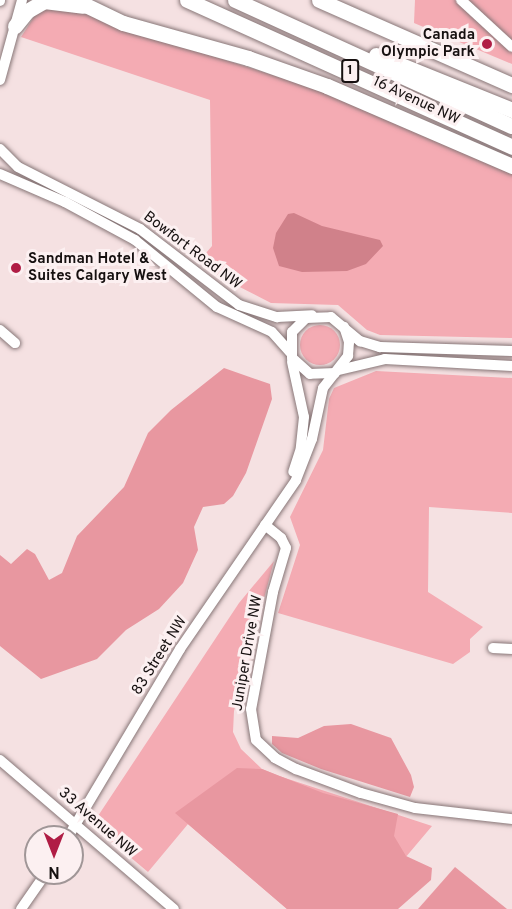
<!DOCTYPE html>
<html>
<head>
<meta charset="utf-8">
<style>
	body { margin:0 }
	#map { position:relative; width:512px; height:909px; overflow:hidden; background:#f5e1e2; font-family:Overpass,sans-serif }
	div>[style] { position:absolute }
	.green>* { inset:0; background:#f4abb3 }
	.round { border-radius:50% }
	.forest>* { inset:0; background:#e897a0 }
	.water>* { inset:0; background:#d0818a }
	.roads { filter:drop-shadow(0 0 2px #877677) drop-shadow(0 0 2px #877677) }
	.minor>* { height:10px; margin:-5px; padding:0 5px; transform-origin:5px; border-radius:5px; background:#fff }
	.highway>* { height:15px; margin:-7.5px; padding:0 7.5px; transform-origin:7.5px; border-radius:7.5px; background:#fff }
	.dots>* { width:16px; height:16px; translate:-50% -50%; box-sizing:border-box; border:3px solid #fcf0f1; border-radius:50% }
	span { translate:-50% -50%; white-space:nowrap; text-align:center; line-height:1.15; -webkit-text-stroke:6px #fcf0f1; paint-order:stroke }
	.shield-label span { padding:2px 4px; background:#fcf0f1; border:2px solid; border-radius:4px; -webkit-text-stroke-width:0 }
	.shield-label { font-size:14px; color:#161010; font-weight:700 }
	.poi-label { font-size:15px; color:#161010; font-weight:700 }
	.right { translate:-100% -50%; text-align:right }
	.left { translate:0 -50%; text-align:left }
	.street-label { font-size:15px; color:#161010 }
	.north { position:absolute; left:24px; top:825px; width:60px; height:60px; box-sizing:border-box; background:#fcf0f1; border:2px solid #a09697; border-radius:50%; rotate:180deg; font-size:16px; font-weight:700; line-height:24px; text-align:center; color:#161010 }
	.north::after { content:''; display:block; margin:auto; width:21px; height:27px; background:#b01d45; clip-path:polygon(50% 0,100% 100%,50% 72%,0 100%) }
</style>
</head>
<body>
<div id="map">
	<div class="green">
		<i style="clip-path:polygon(415px 0,512px 0,512px 64px,414px 23px)"></i>
		<i style="clip-path:polygon(67px 4px,126px 29px,317px 89px,512px 172px,512px 338px,380px 335px,367px 330px,338px 305px,271px 303px,218px 276px,199px 261px,212px 246px,210px 100px,21px 37px,39px 9px)"></i>
		<i class="round" style="left:300px;top:325px;width:40px;height:40px"></i>
		<i style="clip-path:polygon(376px 371px,512px 378px,512px 513px,429px 507px,428px 592px,483px 627px,470px 639px,470px 652px,453px 664px,278px 613px,300px 545px,290px 517px,323px 450px,329px 399px,334px 388px)"></i>
		<i style="clip-path:polygon(274px 561px,234px 711px,233px 732px,241px 749px,262px 769px,279px 776px,432px 826px,362px 909px,287px 909px,188px 824px,148px 872px,92px 825px,239px 603px)"></i>
	</div>
	<div class="forest">
		<i style="clip-path:polygon(224px 368px,270px 384px,272px 399px,246px 473px,233px 496px,224px 504px,203px 507px,194px 527px,198px 550px,183px 583px,159px 609px,126px 630px,97px 659px,41px 679px,0 646px,0 555px,11px 564px,27px 549px,35px 554px,49px 580px,62px 573px,77px 536px,124px 487px,148px 433px,171px 410px)"></i>
		<i style="clip-path:polygon(351px 724px,391px 738px,411px 775px,414px 787px,410px 797px,321px 769px,282px 753px,272px 744px,272px 736px,298px 738px,324px 726px)"></i>
		<i style="clip-path:polygon(237px 768px,262px 769px,323px 793px,398px 814px,394px 836px,406px 856px,432px 868px,431px 880px,398px 909px,287px 909px,175px 813px)"></i>
		<i style="clip-path:polygon(455px 867px,507px 909px,418px 909px)"></i>
	</div>
	<div class="water">
		<i style="clip-path:polygon(294px 213px,322px 226px,380px 240px,383px 246px,366px 264px,347px 271px,302px 272px,279px 266px,273px 248px,276px 233px,288px 214px)"></i>
	</div>
	<div class="roads">
		<div class="minor">
			<i style="left:461px;top:0;width:69px;rotate:42.7deg"></i>
			<i style="left:0;top:1px;width:1px;rotate:-90deg"></i>
			<i style="left:0;top:80px;width:83px;rotate:-74.6deg"></i>
			<i style="left:0;top:149px;width:25px;rotate:45deg"></i>
			<i style="left:18px;top:167px;width:137px;rotate:26.9deg"></i>
			<i style="left:140px;top:229px;width:125px;rotate:37.5deg"></i>
			<i style="left:239px;top:305px;width:40px;rotate:18deg"></i>
			<i style="left:277px;top:317px;width:35px;rotate:-3deg"></i>
			<i style="left:0;top:174px;width:71px;rotate:23.3deg"></i>
			<i style="left:65px;top:202px;width:80px;rotate:28.5deg"></i>
			<i style="left:135px;top:240px;width:106px;rotate:39.3deg"></i>
			<i style="left:217px;top:307px;width:60px;rotate:24.4deg"></i>
			<i style="left:272px;top:332px;width:27px;rotate:48deg"></i>
			<i style="left:0;top:330px;width:20px;rotate:41deg"></i>
			<i style="left:292px;top:362px;width:56px;rotate:77.7deg"></i>
			<i style="left:304px;top:417px;width:31px;rotate:96deg"></i>
			<i style="left:301px;top:448px;width:25px;rotate:108deg"></i>
			<i style="left:339px;top:370px;width:47px;rotate:-13.4deg"></i>
			<i style="left:385px;top:359px;width:127px;rotate:3.2deg"></i>
			<i style="left:335px;top:373px;width:25px;rotate:178deg"></i>
			<i style="left:310px;top:374px;width:24px;rotate:-138deg"></i>
			<i style="left:292px;top:358px;width:26px;rotate:-90deg"></i>
			<i style="left:292px;top:332px;width:20px;rotate:-45deg"></i>
			<i style="left:306px;top:318px;width:25px;rotate:-2deg"></i>
			<i style="left:331px;top:317px;width:38px;rotate:40deg"></i>
			<i style="left:360px;top:341px;width:21px;rotate:17deg"></i>
			<i style="left:380px;top:347px;width:132px;rotate:1.7deg"></i>
			<i style="left:265px;top:525px;width:21px;rotate:39deg"></i>
			<i style="left:281px;top:538px;width:11px;rotate:63deg"></i>
			<i style="left:286px;top:548px;width:46px;rotate:106.5deg"></i>
			<i style="left:273px;top:592px;width:119px;rotate:100.6deg"></i>
			<i style="left:251px;top:709px;width:31px;rotate:81deg"></i>
			<i style="left:256px;top:740px;width:26px;rotate:43deg"></i>
			<i style="left:275px;top:758px;width:24px;rotate:28deg"></i>
			<i style="left:296px;top:769px;width:69px;rotate:20.3deg"></i>
			<i style="left:361px;top:793px;width:56px;rotate:15.5deg"></i>
			<i style="left:415px;top:808px;width:98px;rotate:6.5deg"></i>
			<i style="left:493px;top:648px;width:19px;rotate:3deg"></i>
			<i style="left:0;top:760px;width:229px;rotate:40.6deg"></i>
			<i style="left:68px;top:837px;width:219px;rotate:-59.2deg"></i>
			<i style="left:180px;top:649px;width:205px;rotate:-55.5deg"></i>
			<i style="left:296px;top:480px;width:44px;rotate:-68.7deg"></i>
			<i style="left:312px;top:439px;width:52px;rotate:-77.8deg"></i>
			<i style="left:323px;top:388px;width:41px;rotate:-52deg"></i>
			<i style="left:348px;top:356px;width:14px;rotate:-86deg"></i>
			<i style="left:349px;top:342px;width:16px;rotate:-108deg"></i>
			<i style="left:21px;top:909px;width:44px;rotate:-55.2deg"></i>
		</div>
		<div class="highway">
			<i style="left:75px;top:0;width:53px;rotate:25.6deg"></i>
			<i style="left:123px;top:23px;width:130px;rotate:15.6deg"></i>
			<i style="left:248px;top:58px;width:84px;rotate:19.5deg"></i>
			<i style="left:327px;top:86px;width:202px;rotate:23.4deg"></i>
			<i style="left:187px;top:0;width:357px;rotate:24.3deg"></i>
			<i style="left:235px;top:0;width:304px;rotate:24.5deg"></i>
			<i style="left:319px;top:0;width:211px;rotate:23.8deg"></i>
			<i style="left:15px;top:26px;width:19px;rotate:-51deg"></i>
			<i style="left:27px;top:11px;width:20px;rotate:-30deg"></i>
			<i style="left:44px;top:1px;width:39px;rotate:7deg"></i>
			<i style="left:376px;top:55px;width:147px;rotate:22deg"></i>
		</div>
	</div>
	<div class="dots">
		<i style="left:487px;top:44px;background:#b01d45"></i>
		<i style="left:16px;top:268px;background:#b01d45"></i>
	</div>
	<div class="shield-label">
		<span style="left:350px;top:71px">1</span>
	</div>
	<div class="poi-label">
		<span class="right" style="left:475px;top:44px">Canada<br>Olympic Park</span>
		<span class="left" style="left:28px;top:268px">Sandman Hotel &amp;<br>Suites Calgary West</span>
	</div>
	<div class="street-label">
		<span style="left:416px;top:101px;rotate:25deg">16 Avenue NW</span>
		<span style="left:192px;top:251px;rotate:37deg">Bowfort Road NW</span>
		<span style="left:248px;top:653px;rotate:-80deg">Juniper Drive NW</span>
		<span style="left:160px;top:656px;rotate:-58deg">83 Street NW</span>
		<span style="left:97px;top:823px;rotate:41deg">33 Avenue NW</span>
	</div>
	<div class="north">N</div>
</div>
</body>
</html>
